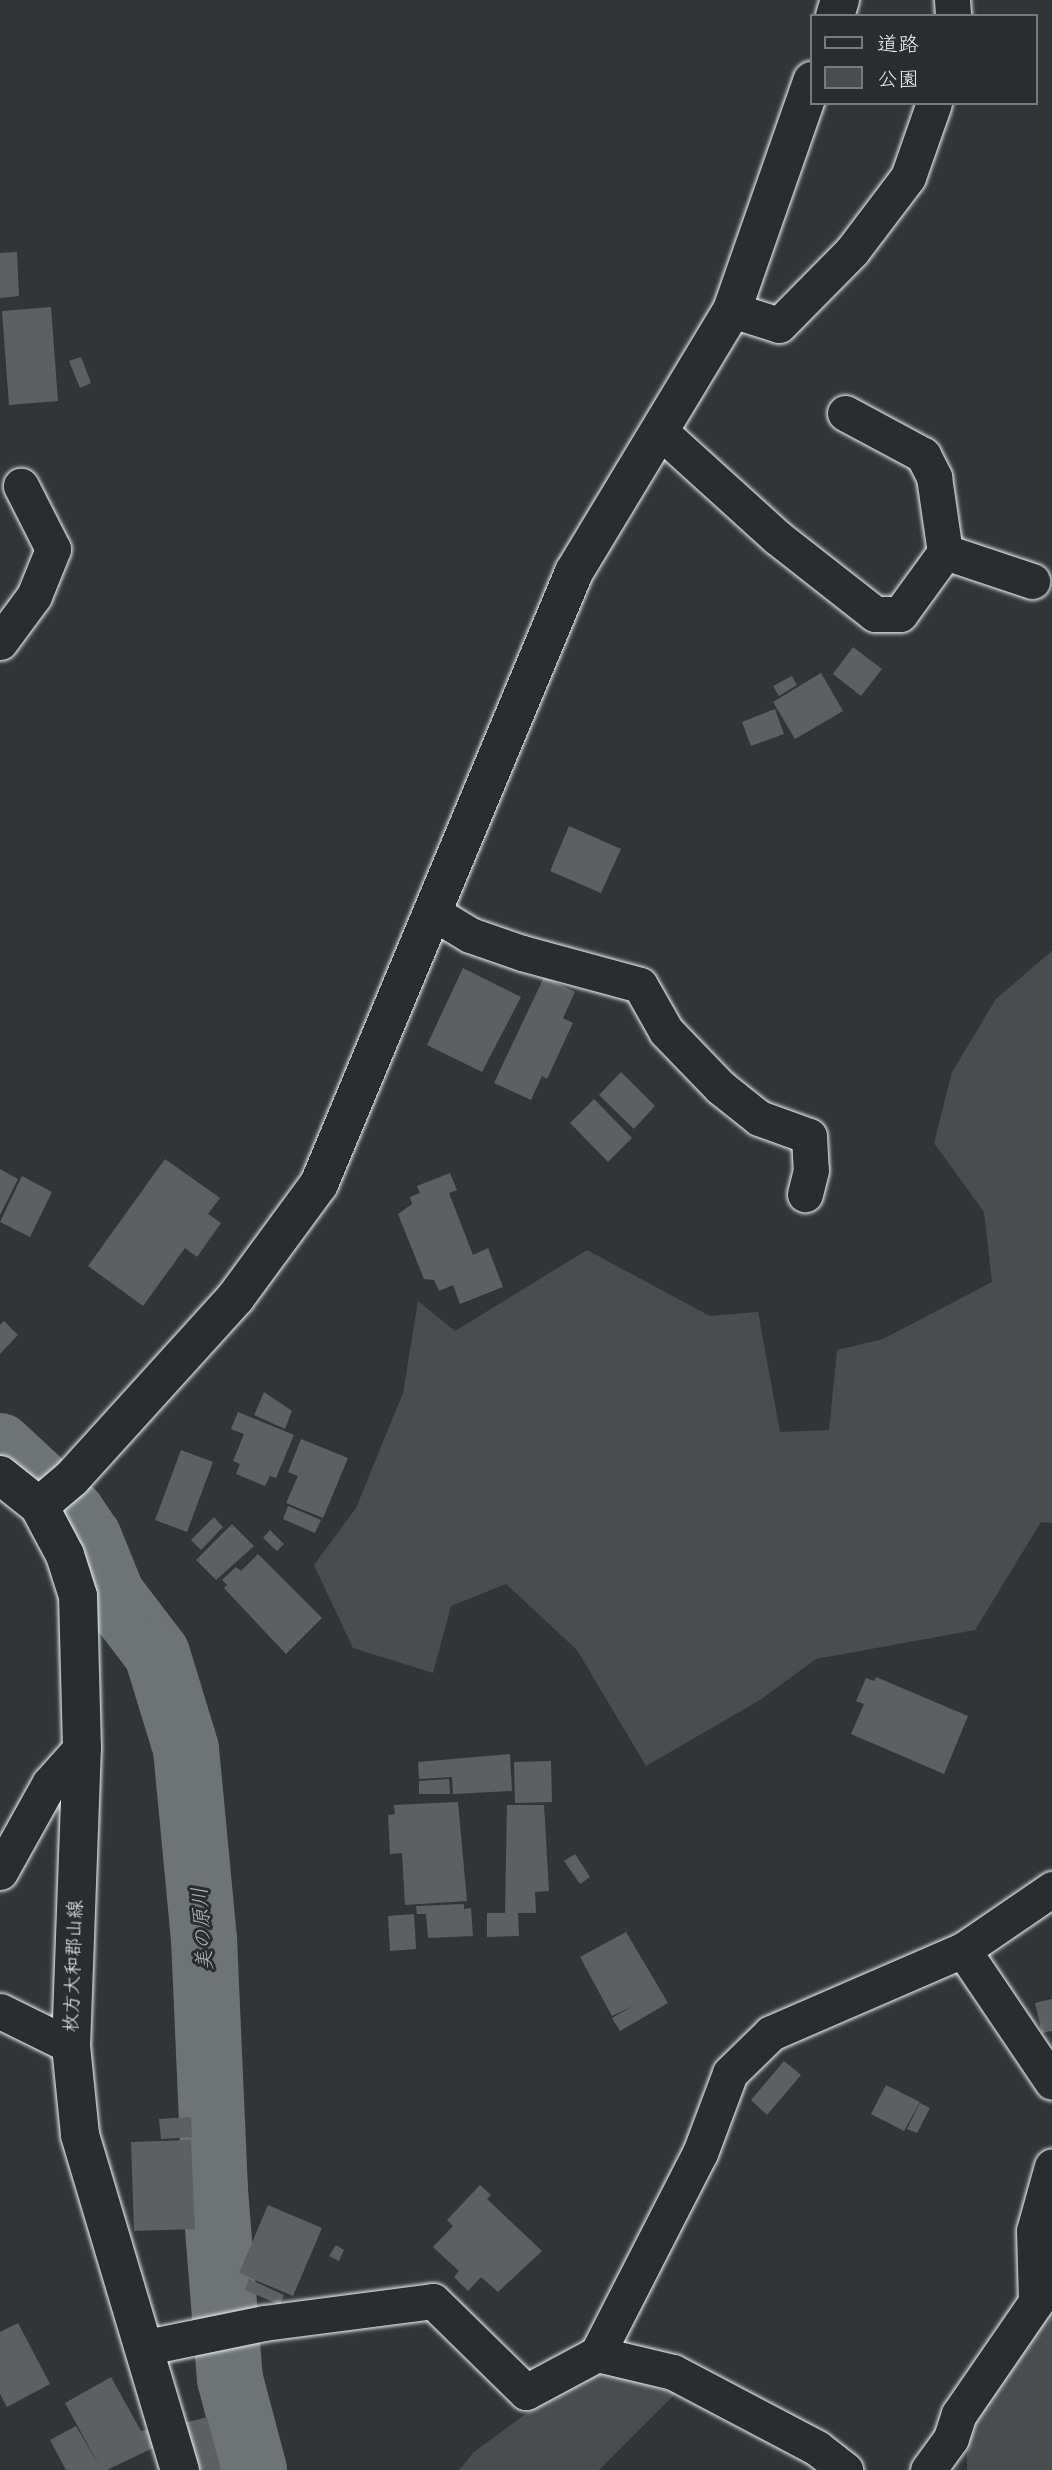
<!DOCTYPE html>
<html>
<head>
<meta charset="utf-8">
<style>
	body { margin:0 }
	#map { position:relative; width:1052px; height:2470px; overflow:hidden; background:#323536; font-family:"Shantell Sans","Klee One",sans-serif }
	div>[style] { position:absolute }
	.green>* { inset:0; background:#494d4f }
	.river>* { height:66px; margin:-33px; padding:0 33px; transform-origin:33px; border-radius:33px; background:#6e7376 }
	.building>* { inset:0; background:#5c6063 }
	.roads { filter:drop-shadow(0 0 2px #e8f1f8) drop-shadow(0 0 2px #e8f1f8) }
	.minor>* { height:35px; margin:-17.5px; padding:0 17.5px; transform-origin:17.5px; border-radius:17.5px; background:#2a2d2e }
	.tertiary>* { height:38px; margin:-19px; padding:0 19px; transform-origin:19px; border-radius:19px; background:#2a2d2e }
	.primary>* { height:38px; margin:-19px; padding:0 19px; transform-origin:19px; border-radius:19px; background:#2a2d2e }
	span { translate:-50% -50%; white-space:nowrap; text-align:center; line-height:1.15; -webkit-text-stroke:6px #2a2d2e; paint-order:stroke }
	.street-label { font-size:19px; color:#e8f1f8 }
	.water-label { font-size:21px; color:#b1b8be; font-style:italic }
	.legend { position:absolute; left:810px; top:14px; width:228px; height:91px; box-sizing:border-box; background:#2a2d2e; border:2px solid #767b7f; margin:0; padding:9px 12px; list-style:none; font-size:21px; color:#e8f1f8 }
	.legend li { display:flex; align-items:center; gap:14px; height:35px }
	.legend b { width:35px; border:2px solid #767b7f }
</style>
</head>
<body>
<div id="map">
	<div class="green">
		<i style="clip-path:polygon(1052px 951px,1052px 1523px,1041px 1522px,975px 1630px,816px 1659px,760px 1700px,646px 1766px,577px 1650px,506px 1584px,451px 1606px,433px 1673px,353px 1648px,314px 1565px,356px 1508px,403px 1393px,418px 1301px,455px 1331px,587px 1250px,710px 1316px,758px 1312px,780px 1432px,829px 1430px,837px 1350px,883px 1339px,992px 1282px,984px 1212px,934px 1143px,952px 1072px,996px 999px)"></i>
		<i style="clip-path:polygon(1052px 2230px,1052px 2470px,967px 2470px,967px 2425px)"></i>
		<i style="clip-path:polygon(599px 2372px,676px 2393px,599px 2470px,459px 2470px,474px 2452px,573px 2379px)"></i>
	</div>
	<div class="river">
		<i style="left:0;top:1446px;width:98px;rotate:42.9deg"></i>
		<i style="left:72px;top:1513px;width:30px;rotate:56deg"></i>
		<i style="left:89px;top:1538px;width:61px;rotate:68deg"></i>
		<i style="left:112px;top:1595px;width:74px;rotate:52.7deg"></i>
		<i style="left:157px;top:1654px;width:99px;rotate:73deg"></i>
		<i style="left:186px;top:1749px;width:190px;rotate:84.6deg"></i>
		<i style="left:204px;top:1938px;width:252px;rotate:87.5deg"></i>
		<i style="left:215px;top:2190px;width:190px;rotate:85.5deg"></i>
		<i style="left:230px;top:2379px;width:94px;rotate:75.2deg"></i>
	</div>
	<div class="building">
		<i style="clip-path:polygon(17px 252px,19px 296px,0 298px,0 253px)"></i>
		<i style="clip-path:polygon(51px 307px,58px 401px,9px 405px,2px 311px)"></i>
		<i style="clip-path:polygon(81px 357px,91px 383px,80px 388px,69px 361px)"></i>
		<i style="clip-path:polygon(853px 647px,882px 669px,861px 696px,833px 674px)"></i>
		<i style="clip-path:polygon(821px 673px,843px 711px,795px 739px,773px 702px)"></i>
		<i style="clip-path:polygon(792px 676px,797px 685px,779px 696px,773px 686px)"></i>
		<i style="clip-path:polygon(775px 709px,784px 734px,751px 746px,742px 722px)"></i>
		<i style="clip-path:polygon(569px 826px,621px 849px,601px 893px,550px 871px)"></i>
		<i style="clip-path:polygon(463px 968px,521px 997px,482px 1072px,427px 1045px)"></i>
		<i style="clip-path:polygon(544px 977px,575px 992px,563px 1018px,573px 1023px,547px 1079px,542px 1076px,531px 1100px,494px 1083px)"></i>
		<i style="clip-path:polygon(621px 1072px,655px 1106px,634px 1129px,599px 1095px)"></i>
		<i style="clip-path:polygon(594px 1099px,632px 1138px,608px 1162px,570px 1123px)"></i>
		<i style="clip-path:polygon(165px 1159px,220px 1198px,208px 1214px,221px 1223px,197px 1257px,185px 1248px,143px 1306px,88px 1266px)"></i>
		<i style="clip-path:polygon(0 1169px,18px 1179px,0 1215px)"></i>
		<i style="clip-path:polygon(450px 1173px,457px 1190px,449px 1193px,473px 1255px,488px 1248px,503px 1287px,460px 1304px,453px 1285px,439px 1291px,434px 1280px,424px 1279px,398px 1214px,412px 1204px,410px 1197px,420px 1193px,417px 1186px)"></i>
		<i style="clip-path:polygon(22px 1176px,52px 1192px,30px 1237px,0 1222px)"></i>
		<i style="clip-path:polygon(4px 1321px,18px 1335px,0 1354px,0 1325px)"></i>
		<i style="clip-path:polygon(264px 1392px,292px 1411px,285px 1429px,254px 1415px)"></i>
		<i style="clip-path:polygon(238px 1412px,294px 1435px,276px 1478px,270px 1476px,265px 1486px,236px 1474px,240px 1464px,233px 1461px,244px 1434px,231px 1429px)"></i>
		<i style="clip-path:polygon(301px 1439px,348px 1458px,323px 1518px,286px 1503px,298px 1476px,288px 1472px)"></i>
		<i style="clip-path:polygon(181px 1450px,213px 1462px,187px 1532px,155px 1520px)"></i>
		<i style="clip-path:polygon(288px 1506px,321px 1520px,315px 1533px,283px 1519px)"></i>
		<i style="clip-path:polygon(214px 1517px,223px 1527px,201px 1550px,191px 1540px)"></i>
		<i style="clip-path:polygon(232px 1524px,254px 1546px,216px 1580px,196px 1560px)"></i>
		<i style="clip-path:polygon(270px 1530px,284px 1544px,277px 1551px,263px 1538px)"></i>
		<i style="clip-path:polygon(258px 1554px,322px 1618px,286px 1654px,224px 1588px,227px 1585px,222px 1580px,236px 1567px,241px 1571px)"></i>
		<i style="clip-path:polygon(876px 1677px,968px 1716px,944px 1774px,851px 1734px,864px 1704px,856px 1701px,866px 1678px,874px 1681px)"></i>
		<i style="clip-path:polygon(510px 1754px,512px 1791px,453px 1794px,452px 1777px,419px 1779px,418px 1762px)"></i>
		<i style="clip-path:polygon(551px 1761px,552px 1802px,515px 1803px,514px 1762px)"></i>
		<i style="clip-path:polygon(449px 1779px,450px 1794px,419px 1794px,419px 1781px)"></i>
		<i style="clip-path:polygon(458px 1802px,467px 1901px,405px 1905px,402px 1853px,390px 1854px,388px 1815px,395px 1814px,394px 1805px)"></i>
		<i style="clip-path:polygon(507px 1805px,544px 1805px,549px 1891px,535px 1892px,536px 1913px,518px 1913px,519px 1936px,487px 1937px,487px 1913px,505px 1913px)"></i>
		<i style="clip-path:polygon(575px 1854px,590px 1877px,580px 1884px,564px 1861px)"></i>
		<i style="clip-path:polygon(464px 1904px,464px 1909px,471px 1908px,473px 1936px,428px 1938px,426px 1914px,417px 1914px,416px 1906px)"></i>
		<i style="clip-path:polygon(414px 1914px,416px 1949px,390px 1951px,388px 1916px)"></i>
		<i style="clip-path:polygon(626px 1932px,668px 2003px,620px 2031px,612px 2018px,633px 2006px,612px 2016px,580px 1957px)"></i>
		<i style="clip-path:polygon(1052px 1999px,1052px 2031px,1042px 2033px,1035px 2003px)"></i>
		<i style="clip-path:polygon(784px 2061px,801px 2075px,767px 2115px,751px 2100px)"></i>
		<i style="clip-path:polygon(886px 2085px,920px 2102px,904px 2131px,871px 2114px)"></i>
		<i style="clip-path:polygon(920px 2103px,930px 2108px,917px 2133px,907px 2129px)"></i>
		<i style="clip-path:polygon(191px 2117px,192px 2137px,161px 2139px,159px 2119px)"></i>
		<i style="clip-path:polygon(191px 2140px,195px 2229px,134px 2231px,131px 2142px)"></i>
		<i style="clip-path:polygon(480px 2185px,491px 2195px,487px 2199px,542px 2251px,498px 2292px,481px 2277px,468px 2291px,454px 2277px,459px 2271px,433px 2247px,453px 2226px,447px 2220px)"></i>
		<i style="clip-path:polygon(268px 2205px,322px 2228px,293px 2296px,239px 2273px)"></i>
		<i style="clip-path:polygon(336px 2245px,344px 2250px,339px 2261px,329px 2256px)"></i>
		<i style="clip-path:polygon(249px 2279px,284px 2295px,280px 2305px,245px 2290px)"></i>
		<i style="clip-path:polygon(18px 2323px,50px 2384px,7px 2407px,0 2394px,0 2332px)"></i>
		<i style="clip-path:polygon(111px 2377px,141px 2431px,150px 2429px,155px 2447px,107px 2470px,66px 2470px,50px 2440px,76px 2426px,100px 2467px,65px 2403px)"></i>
		<i style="clip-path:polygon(207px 2417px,221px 2470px,191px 2470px,180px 2424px)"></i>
	</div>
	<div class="roads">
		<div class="minor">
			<i style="left:952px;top:0;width:16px;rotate:86deg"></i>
			<i style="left:732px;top:310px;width:49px;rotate:17.7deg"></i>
			<i style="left:779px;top:325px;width:104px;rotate:-45.4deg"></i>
			<i style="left:852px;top:251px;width:93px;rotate:-52.9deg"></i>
			<i style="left:908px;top:177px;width:78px;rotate:-70.6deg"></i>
			<i style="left:845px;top:413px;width:89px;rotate:28.3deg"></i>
			<i style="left:923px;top:455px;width:25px;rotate:63deg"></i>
			<i style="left:934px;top:477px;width:76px;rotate:81.7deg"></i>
			<i style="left:662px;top:433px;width:156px;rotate:42.2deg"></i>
			<i style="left:778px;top:538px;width:123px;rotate:38.1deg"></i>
			<i style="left:875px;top:614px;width:25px"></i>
			<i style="left:900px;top:614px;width:77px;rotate:-54deg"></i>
			<i style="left:945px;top:552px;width:92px;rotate:18.4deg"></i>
			<i style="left:0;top:642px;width:57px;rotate:-53.5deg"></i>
			<i style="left:34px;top:596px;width:51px;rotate:-68deg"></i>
			<i style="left:53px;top:549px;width:71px;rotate:-116.9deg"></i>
			<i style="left:432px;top:912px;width:44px;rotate:31.2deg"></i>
			<i style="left:470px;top:935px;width:55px;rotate:19.1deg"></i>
			<i style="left:522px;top:953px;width:122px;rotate:15.2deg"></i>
			<i style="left:640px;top:985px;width:53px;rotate:60.5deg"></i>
			<i style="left:666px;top:1031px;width:78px;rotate:46deg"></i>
			<i style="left:720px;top:1087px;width:50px;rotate:38.5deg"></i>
			<i style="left:759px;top:1118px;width:53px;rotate:19.8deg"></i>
			<i style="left:809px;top:1136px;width:34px;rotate:87deg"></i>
			<i style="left:811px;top:1170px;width:25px;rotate:104deg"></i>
			<i style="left:0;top:1872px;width:101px;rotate:-60.9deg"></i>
			<i style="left:49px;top:1784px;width:50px;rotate:-48.3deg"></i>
			<i style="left:963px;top:1950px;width:159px;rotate:56deg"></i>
			<i style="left:0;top:2011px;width:79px;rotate:26.2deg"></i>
			<i style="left:147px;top:2347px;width:119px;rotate:-11.6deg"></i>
			<i style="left:264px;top:2323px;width:170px;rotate:-7.4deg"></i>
			<i style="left:433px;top:2301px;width:130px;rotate:44.4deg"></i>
			<i style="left:526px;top:2392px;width:81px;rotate:-28.2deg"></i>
			<i style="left:597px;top:2354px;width:226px;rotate:-62.9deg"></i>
			<i style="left:700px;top:2153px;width:85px;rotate:-69.4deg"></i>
			<i style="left:730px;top:2073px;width:57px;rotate:-44.3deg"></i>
			<i style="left:771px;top:2033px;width:209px;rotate:-23.4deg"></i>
			<i style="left:963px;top:1950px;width:108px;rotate:-34.4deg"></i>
			<i style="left:597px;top:2354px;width:78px;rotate:13.3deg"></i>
			<i style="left:673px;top:2372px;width:163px;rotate:27.8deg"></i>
			<i style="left:817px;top:2448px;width:36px;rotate:38deg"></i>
			<i style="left:928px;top:2470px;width:39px;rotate:-54deg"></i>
			<i style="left:951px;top:2438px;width:25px;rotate:-72deg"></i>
			<i style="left:959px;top:2414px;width:136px;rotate:-55.5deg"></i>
			<i style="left:1036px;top:2302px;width:71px;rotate:-91.6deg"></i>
			<i style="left:1034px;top:2231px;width:67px;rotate:-74.5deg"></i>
		</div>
		<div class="tertiary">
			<i style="left:835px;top:16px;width:17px;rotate:-73deg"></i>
			<i style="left:39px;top:1506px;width:43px;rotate:-40.3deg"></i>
			<i style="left:72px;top:1478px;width:244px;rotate:-47.8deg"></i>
			<i style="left:236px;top:1297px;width:140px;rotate:-53.7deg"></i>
			<i style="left:319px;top:1184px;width:663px;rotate:-67.38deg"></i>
			<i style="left:574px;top:572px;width:306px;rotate:-58.9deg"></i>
			<i style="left:732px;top:310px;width:243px;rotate:-70.7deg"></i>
		</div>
		<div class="primary">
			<i style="left:0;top:1475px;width:50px;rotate:38.5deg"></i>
			<i style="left:39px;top:1506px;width:55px;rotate:62deg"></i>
			<i style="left:65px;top:1555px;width:43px;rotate:72.4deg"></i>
			<i style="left:78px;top:1596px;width:151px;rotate:88.5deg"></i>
			<i style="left:82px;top:1747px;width:299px;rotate:92.1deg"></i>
			<i style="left:71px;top:2046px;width:89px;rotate:84.2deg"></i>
			<i style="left:80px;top:2135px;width:350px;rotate:73.4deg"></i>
		</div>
	</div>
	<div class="street-label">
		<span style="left:73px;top:1966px;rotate:-88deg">枚方大和郡山線</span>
	</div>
	<div class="water-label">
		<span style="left:202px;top:1929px;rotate:-94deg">美の原川</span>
	</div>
	<ul class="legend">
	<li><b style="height:9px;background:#2a2d2e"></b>道路</li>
	<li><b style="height:19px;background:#494d4f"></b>公園</li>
	</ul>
</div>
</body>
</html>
